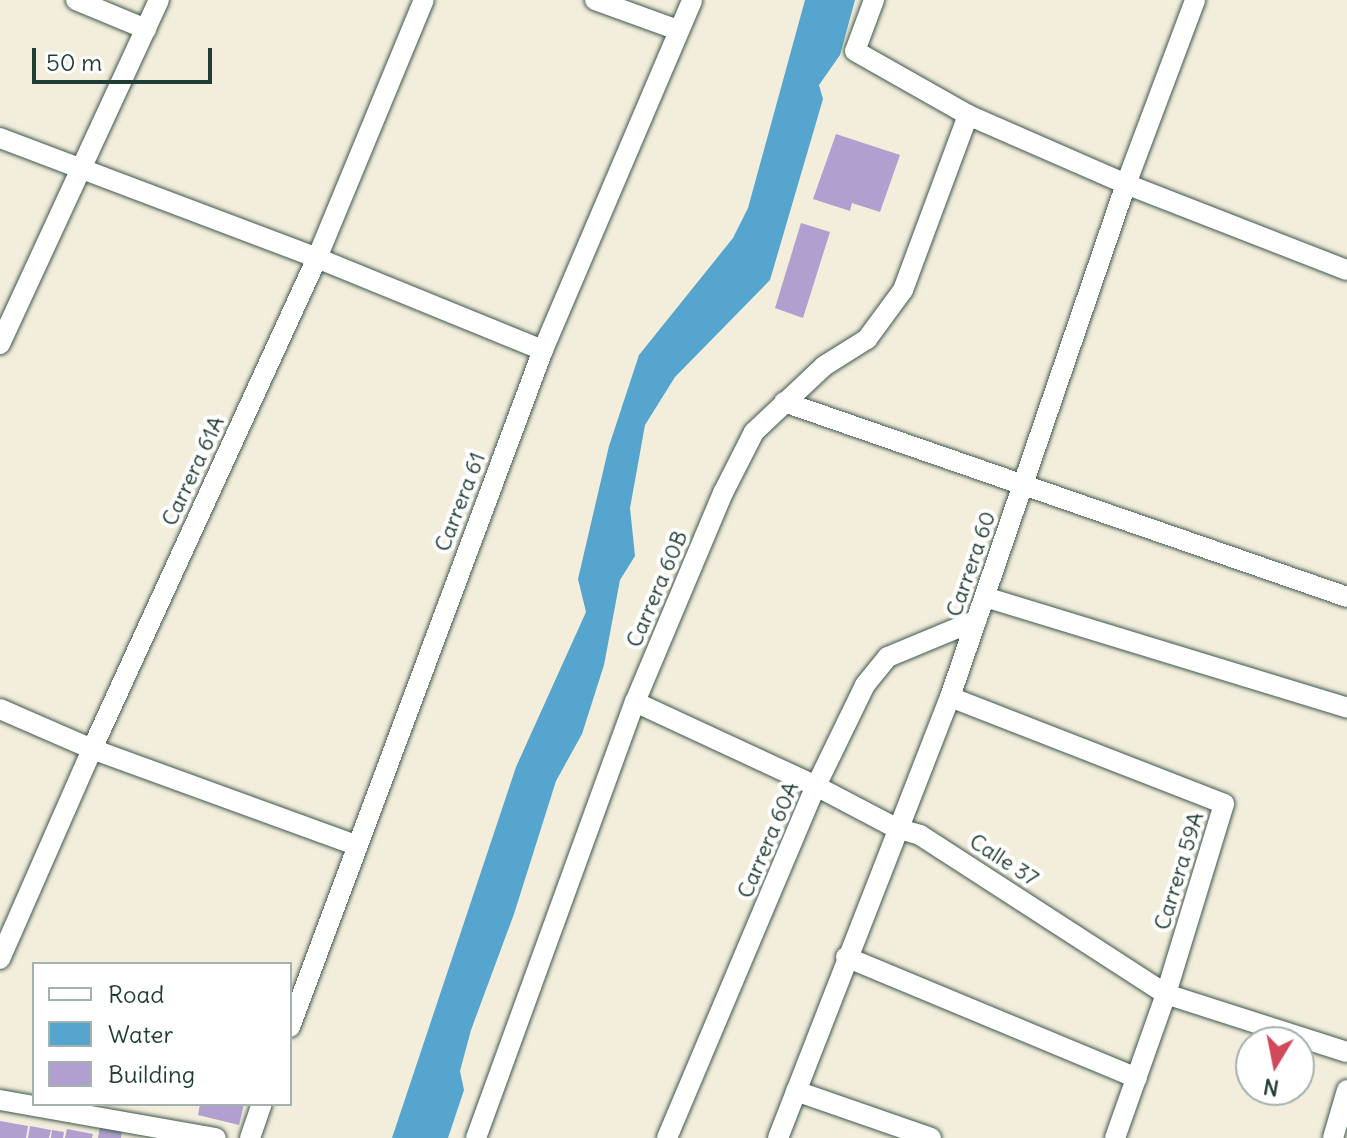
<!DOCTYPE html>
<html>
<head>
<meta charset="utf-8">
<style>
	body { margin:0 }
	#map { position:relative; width:1347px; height:1138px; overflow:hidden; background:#f3eedc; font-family:Delius,sans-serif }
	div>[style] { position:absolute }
	.water>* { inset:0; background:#55a5cf }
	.building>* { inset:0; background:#b19fcf }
	.roads { filter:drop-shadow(0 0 2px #3f584d) drop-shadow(0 0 2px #3f584d) }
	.minor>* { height:20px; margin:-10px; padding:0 10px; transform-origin:10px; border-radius:10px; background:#fff }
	span { translate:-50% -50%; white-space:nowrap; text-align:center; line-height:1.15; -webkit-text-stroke:8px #fff; paint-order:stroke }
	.street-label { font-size:22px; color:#1f3d34 }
	.legend { position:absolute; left:32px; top:962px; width:260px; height:144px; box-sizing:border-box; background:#fff; border:2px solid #a5b1ae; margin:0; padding:10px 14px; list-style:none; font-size:24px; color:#1f3d34 }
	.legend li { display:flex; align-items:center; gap:16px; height:40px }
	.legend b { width:40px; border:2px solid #a5b1ae }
	.north { position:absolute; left:1235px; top:1026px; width:80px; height:80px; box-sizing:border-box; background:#fff; border:2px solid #a5b1ae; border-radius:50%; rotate:190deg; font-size:22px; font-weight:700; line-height:32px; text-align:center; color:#1f3d34 }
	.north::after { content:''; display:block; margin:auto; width:28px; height:36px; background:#d1495b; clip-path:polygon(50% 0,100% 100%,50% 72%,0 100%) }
	.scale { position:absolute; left:32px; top:48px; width:180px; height:36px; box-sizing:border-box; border:4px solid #1f3d34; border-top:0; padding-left:10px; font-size:24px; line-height:28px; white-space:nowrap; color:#1f3d34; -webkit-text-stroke:6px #fff; paint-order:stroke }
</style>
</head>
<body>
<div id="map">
	<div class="water">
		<i style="clip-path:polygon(805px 0,855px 0,840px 55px,819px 85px,823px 99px,770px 280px,675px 377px,645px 425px,630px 508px,635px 556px,620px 580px,604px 665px,582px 734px,556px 781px,514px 914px,471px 1030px,460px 1071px,464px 1090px,448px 1138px,392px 1138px,516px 767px,586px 612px,578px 579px,609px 446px,639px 355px,733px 238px,748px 208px)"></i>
	</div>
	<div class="building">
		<i style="clip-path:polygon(836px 134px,900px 155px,880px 212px,852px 203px,850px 211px,813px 199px)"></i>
		<i style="clip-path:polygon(801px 223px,830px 232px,803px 318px,775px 308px)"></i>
		<i style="clip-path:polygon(200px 1104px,244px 1104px,239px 1125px,198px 1115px)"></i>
		<i style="clip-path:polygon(0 1121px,28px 1126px,26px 1138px,0 1138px)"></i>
		<i style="clip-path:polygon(30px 1126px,51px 1130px,49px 1138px,28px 1138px)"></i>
		<i style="clip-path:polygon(100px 1126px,122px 1130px,121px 1138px,98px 1138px)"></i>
		<i style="clip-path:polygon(67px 1129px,93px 1134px,92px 1138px,65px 1138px)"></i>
		<i style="clip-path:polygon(52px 1130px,64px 1132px,63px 1138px,51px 1138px)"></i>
	</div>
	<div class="roads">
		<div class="minor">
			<i style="left:76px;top:0;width:76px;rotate:22.5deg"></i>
			<i style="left:595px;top:0;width:88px;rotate:19.9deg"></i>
			<i style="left:874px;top:0;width:54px;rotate:110.4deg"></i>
			<i style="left:855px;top:51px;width:130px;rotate:29.5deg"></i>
			<i style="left:968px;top:115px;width:172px;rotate:23.6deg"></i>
			<i style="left:1126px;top:184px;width:237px;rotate:21.3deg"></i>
			<i style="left:0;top:138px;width:339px;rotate:20.7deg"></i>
			<i style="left:317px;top:258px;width:244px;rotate:22.2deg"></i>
			<i style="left:0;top:344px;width:379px;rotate:-65.2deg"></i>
			<i style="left:784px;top:402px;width:596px;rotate:19.1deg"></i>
			<i style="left:985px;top:597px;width:379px;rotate:17deg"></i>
			<i style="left:950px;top:697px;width:294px;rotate:21.3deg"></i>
			<i style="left:1224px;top:804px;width:199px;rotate:107deg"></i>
			<i style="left:1166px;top:994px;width:153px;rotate:109.5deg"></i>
			<i style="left:635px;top:702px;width:200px;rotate:24.9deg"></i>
			<i style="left:816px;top:786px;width:90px;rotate:27.7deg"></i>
			<i style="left:896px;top:828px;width:25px;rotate:16deg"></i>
			<i style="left:920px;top:835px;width:293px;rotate:32.9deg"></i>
			<i style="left:1166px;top:994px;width:190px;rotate:17.8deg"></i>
			<i style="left:0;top:709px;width:100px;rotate:23.5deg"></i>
			<i style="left:92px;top:749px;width:281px;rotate:20deg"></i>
			<i style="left:846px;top:957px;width:315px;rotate:22.6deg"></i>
			<i style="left:0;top:959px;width:229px;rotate:-66.3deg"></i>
			<i style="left:92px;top:749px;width:540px;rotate:-65.38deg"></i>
			<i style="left:317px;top:258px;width:279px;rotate:-67.5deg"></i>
			<i style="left:290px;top:1027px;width:723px;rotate:-69.51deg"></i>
			<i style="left:543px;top:350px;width:380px;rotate:-66.9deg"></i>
			<i style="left:796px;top:1091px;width:143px;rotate:19.2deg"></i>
			<i style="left:0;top:1100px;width:219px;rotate:10deg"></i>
			<i style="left:250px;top:1138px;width:36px;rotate:-71deg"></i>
			<i style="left:476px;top:1138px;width:464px;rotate:-70deg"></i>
			<i style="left:635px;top:702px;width:227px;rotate:-67.2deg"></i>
			<i style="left:723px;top:493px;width:68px;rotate:-63.1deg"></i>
			<i style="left:754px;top:432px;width:96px;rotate:-43.3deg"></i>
			<i style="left:824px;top:366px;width:51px;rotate:-32.1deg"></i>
			<i style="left:867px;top:339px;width:61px;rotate:-53.7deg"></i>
			<i style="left:903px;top:290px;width:187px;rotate:-69.6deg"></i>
			<i style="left:667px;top:1138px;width:382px;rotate:-67.1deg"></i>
			<i style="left:816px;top:786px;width:112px;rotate:-64.1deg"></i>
			<i style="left:865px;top:685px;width:36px;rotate:-51deg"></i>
			<i style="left:888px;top:657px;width:96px;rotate:-22.6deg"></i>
			<i style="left:778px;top:1138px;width:473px;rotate:-68.7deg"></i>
			<i style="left:950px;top:697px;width:542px;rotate:-71.06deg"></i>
			<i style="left:1126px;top:184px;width:197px;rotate:-69.4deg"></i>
			<i style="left:1333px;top:1138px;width:50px;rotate:-73.7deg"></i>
		</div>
	</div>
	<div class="street-label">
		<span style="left:193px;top:471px;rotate:-65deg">Carrera 61A</span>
		<span style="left:460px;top:502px;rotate:-69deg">Carrera 61</span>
		<span style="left:971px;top:564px;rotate:-71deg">Carrera 60</span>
		<span style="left:657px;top:589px;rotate:-67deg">Carrera 60B</span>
		<span style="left:768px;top:840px;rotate:-67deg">Carrera 60A</span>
		<span style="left:1004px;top:860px;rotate:33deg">Calle 37</span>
		<span style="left:1179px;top:871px;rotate:-73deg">Carrera 59A</span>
	</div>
	<ul class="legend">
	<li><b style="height:10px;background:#fff"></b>Road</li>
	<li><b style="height:22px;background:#55a5cf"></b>Water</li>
	<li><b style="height:22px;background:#b19fcf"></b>Building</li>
	</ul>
	<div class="north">N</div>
	<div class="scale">50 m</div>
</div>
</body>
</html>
